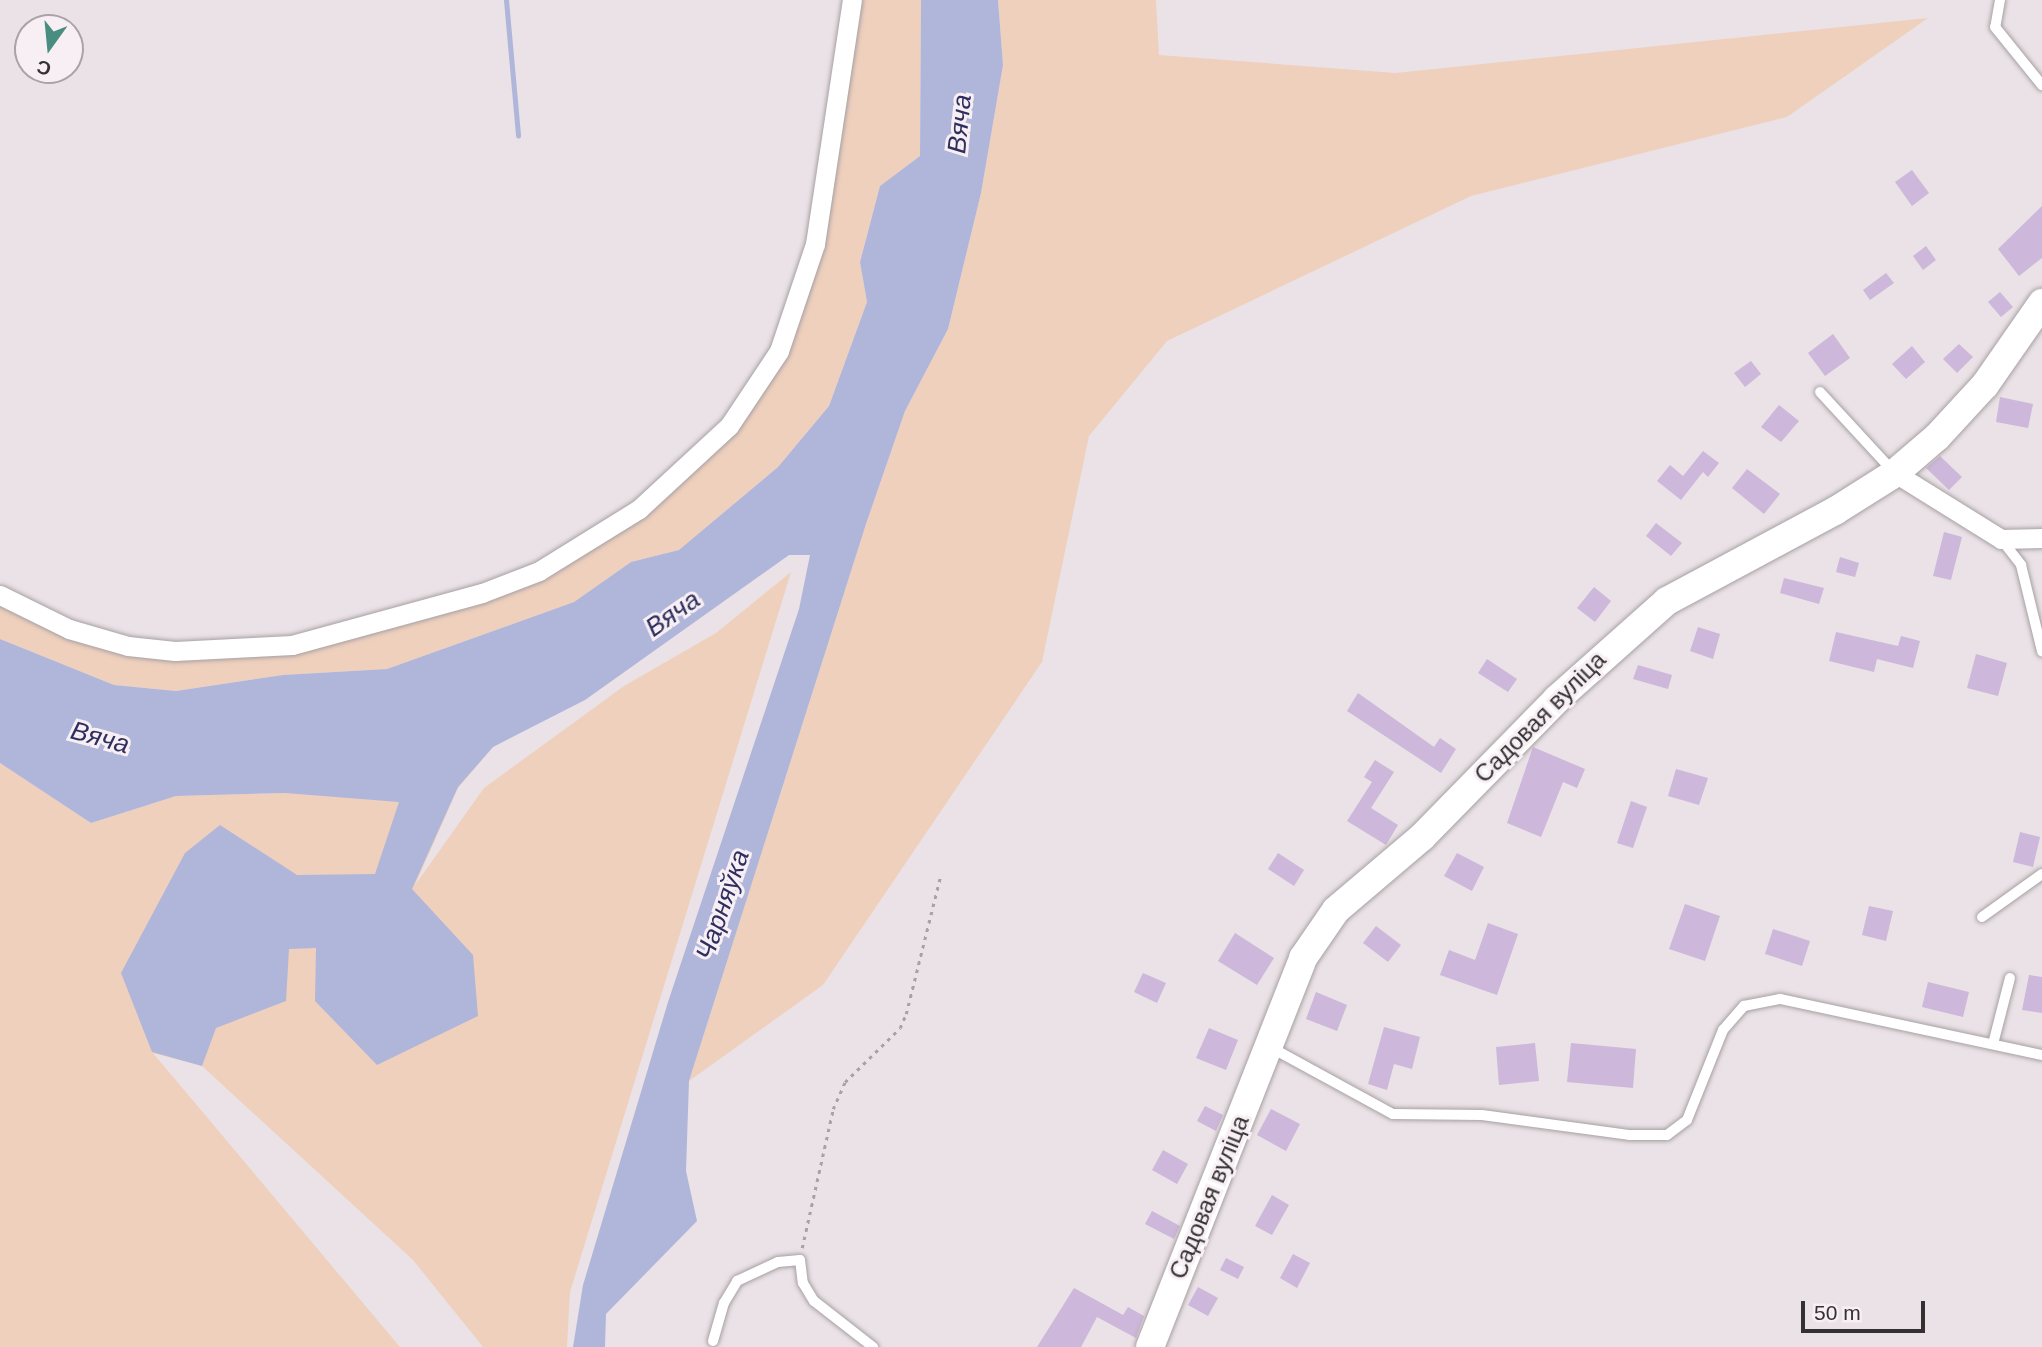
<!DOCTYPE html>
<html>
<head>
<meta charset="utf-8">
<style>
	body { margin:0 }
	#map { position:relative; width:2042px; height:1347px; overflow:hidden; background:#eae2e6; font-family:Arial,sans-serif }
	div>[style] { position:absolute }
	.green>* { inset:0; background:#efd0bd }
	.water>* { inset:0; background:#b0b5da }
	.stream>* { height:5px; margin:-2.5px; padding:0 2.5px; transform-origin:2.5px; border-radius:2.5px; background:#b0b5da }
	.building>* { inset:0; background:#cdb7da }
	.path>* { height:2.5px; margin-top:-1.25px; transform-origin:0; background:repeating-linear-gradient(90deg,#a8a2a5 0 3.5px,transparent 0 8.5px) }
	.roads { filter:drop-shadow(0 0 2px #a7a0a3) drop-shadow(0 0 2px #a7a0a3) }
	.lane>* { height:10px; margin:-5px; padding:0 5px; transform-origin:5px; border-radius:5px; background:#fff }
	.street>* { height:19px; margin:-9.5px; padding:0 9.5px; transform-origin:9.5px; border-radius:9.5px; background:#fff }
	.secondary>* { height:28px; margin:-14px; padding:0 14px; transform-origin:14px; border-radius:14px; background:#fff }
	span { translate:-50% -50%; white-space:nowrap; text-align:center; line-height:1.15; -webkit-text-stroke:6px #f7eff3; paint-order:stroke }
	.street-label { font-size:24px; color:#333132 }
	.water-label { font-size:26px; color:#2e2f5f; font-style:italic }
	.north { position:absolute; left:14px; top:14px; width:70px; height:70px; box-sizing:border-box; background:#f7eff3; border:2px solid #a9a3a6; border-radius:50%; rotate:195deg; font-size:19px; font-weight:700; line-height:28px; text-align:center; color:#333132 }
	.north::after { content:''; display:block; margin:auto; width:24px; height:32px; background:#498d81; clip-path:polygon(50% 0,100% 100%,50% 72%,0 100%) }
	.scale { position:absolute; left:1801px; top:1301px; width:124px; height:32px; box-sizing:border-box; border:4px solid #333132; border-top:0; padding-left:9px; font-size:21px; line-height:24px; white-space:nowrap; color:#333132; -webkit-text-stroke:5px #f7eff3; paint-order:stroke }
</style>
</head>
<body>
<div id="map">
	<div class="green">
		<i style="clip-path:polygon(849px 0,921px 0,920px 156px,880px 186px,860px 262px,867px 302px,829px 406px,778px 467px,679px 550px,631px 562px,574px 602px,387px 669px,283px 675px,176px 691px,114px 685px,0 639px,0 595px,24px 609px,175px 651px,357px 629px,587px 545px,729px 426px,805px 285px)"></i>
		<i style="clip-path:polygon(998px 0,1156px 0,1159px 55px,1395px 73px,1928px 18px,1787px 117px,1471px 196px,1167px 341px,1089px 436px,1042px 662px,823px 985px,689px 1081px,866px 524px,905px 411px,948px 329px,981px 193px,1003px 65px)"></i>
		<i style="clip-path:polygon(791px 572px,570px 1292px,567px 1347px,483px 1347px,413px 1260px,202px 1066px,153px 1053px,400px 1347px,0 1347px,0 763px,91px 823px,176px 796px,285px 793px,493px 747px,458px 788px,415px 885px,484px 788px,624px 686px,716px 633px)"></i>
	</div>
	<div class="water">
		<i style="clip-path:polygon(921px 0,998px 0,1003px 65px,981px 193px,948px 329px,905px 411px,866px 524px,689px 1081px,686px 1171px,697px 1221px,606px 1314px,605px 1347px,573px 1347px,583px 1285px,668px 1002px,799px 609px,810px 555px,789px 555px,585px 700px,493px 747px,458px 787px,412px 889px,473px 955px,478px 1016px,377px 1065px,315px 1001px,316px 948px,289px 949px,286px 1001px,216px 1028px,202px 1066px,152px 1052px,121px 973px,185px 853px,220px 825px,297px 875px,375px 874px,399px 802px,285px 793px,176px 796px,91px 823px,0 763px,0 639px,114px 685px,176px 691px,283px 675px,387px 669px,574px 602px,631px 562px,679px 550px,778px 467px,829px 406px,867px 302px,860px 262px,880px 186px,920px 156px)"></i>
	</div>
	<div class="stream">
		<i style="left:506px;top:0;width:136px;rotate:84.9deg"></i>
	</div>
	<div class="building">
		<i style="clip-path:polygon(1912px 170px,1929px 193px,1912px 206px,1895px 182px)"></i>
		<i style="clip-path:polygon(2042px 206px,2042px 258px,2019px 276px,1998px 249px)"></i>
		<i style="clip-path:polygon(1926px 246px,1936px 260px,1923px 270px,1913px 256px)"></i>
		<i style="clip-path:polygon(1886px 273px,1894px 283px,1870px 300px,1863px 290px)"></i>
		<i style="clip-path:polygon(2000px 292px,2013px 307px,2001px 317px,1988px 302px)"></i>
		<i style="clip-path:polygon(1833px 334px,1850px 358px,1825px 376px,1808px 353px)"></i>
		<i style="clip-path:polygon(1959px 344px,1973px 357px,1957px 373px,1943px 359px)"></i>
		<i style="clip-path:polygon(1912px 346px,1925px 362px,1906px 379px,1892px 364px)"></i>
		<i style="clip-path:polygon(1751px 361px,1761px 374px,1745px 387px,1734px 373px)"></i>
		<i style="clip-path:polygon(2000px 397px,2033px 404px,2028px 428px,1996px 422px)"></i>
		<i style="clip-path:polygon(1779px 405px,1799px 421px,1781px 442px,1761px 427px)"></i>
		<i style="clip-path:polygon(1703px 451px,1719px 463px,1708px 477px,1703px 472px,1681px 500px,1657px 481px,1670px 465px,1683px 476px)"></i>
		<i style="clip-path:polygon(1940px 456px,1962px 477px,1949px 490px,1926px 468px)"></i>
		<i style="clip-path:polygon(1747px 469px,1780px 494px,1764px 514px,1732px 488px)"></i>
		<i style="clip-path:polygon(1656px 523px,1682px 543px,1671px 556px,1646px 536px)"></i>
		<i style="clip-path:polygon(1944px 532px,1962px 537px,1951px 580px,1933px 576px)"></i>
		<i style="clip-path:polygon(1840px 557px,1859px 563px,1855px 577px,1836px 572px)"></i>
		<i style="clip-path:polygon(1784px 578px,1824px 588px,1819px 604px,1780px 593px)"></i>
		<i style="clip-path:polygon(1594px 587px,1611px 601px,1595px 622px,1577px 608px)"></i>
		<i style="clip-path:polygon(1698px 627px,1720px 634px,1713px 659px,1690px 651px)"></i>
		<i style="clip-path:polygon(1836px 632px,1898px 646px,1901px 636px,1920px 641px,1913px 668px,1877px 659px,1874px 672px,1829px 661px)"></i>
		<i style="clip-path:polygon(1976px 654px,2007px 663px,1998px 696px,1967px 688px)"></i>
		<i style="clip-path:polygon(1487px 659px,1517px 679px,1508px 692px,1478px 673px)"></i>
		<i style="clip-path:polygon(1638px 665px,1672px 675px,1668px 689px,1633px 679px)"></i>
		<i style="clip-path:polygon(1358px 693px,1434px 747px,1440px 738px,1456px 749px,1441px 773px,1347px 711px)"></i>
		<i style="clip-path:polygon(1533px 747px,1585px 769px,1577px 788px,1563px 782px,1541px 837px,1507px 823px)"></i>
		<i style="clip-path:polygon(1375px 760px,1394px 772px,1371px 808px,1398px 825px,1386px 845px,1347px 821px,1372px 782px,1364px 777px)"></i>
		<i style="clip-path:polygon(1676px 769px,1708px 778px,1699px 805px,1668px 796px)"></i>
		<i style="clip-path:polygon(1631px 801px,1647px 807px,1633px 848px,1617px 843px)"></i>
		<i style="clip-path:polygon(2020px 832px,2040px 837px,2033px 867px,2013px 862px)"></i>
		<i style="clip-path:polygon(1278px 853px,1304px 870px,1294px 886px,1268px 869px)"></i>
		<i style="clip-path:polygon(1457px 853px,1484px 867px,1472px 891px,1444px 876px)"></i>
		<i style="clip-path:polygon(1685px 904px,1720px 916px,1705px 961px,1669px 949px)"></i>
		<i style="clip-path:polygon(1869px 906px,1893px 911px,1886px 941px,1862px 935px)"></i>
		<i style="clip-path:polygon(1488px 923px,1518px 934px,1497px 995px,1440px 975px,1449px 950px,1475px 960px)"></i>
		<i style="clip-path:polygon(1376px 926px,1401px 945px,1388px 962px,1363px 943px)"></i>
		<i style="clip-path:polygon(1773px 929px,1810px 941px,1802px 966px,1765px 954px)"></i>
		<i style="clip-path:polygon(1235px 933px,1274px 958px,1257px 985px,1218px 961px)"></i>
		<i style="clip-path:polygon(1143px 973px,1166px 983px,1157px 1003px,1134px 992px)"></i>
		<i style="clip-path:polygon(2029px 975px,2042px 977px,2042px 1013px,2022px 1010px)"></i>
		<i style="clip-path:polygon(1928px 982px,1969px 992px,1963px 1017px,1922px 1007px)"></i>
		<i style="clip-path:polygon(1316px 992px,1347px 1005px,1337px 1031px,1306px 1019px)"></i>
		<i style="clip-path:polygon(1384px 1027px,1420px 1037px,1412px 1069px,1394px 1064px,1387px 1090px,1368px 1084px)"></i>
		<i style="clip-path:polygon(1209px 1028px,1238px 1040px,1226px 1070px,1196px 1058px)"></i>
		<i style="clip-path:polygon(1535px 1043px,1539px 1081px,1499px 1085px,1496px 1047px)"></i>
		<i style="clip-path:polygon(1571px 1043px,1636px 1049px,1633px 1088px,1567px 1082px)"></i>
		<i style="clip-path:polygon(1205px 1106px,1223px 1115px,1216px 1131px,1197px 1121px)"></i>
		<i style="clip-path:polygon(1271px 1109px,1300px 1124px,1286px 1151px,1257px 1135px)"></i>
		<i style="clip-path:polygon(1163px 1150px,1188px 1164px,1177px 1184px,1152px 1170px)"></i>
		<i style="clip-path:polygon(1272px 1195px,1289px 1205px,1272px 1235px,1255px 1226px)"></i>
		<i style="clip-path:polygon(1152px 1211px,1180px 1226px,1174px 1239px,1145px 1224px)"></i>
		<i style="clip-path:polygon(1293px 1254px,1310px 1263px,1297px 1288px,1280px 1278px)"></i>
		<i style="clip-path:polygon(1226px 1258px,1244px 1267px,1238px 1279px,1220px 1270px)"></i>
		<i style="clip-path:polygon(1198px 1287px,1218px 1298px,1208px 1316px,1188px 1305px)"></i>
		<i style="clip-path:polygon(1074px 1288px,1123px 1315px,1128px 1307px,1144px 1316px,1136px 1338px,1097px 1317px,1081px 1347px,1037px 1347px)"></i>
	</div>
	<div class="path">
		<i style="left:802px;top:1248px;width:142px;rotate:-77.4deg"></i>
		<i style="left:833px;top:1109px;width:30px;rotate:-66deg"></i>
		<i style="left:845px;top:1082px;width:77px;rotate:-44.5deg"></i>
		<i style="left:900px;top:1028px;width:15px;rotate:-67deg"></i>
		<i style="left:906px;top:1014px;width:144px;rotate:-76deg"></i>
	</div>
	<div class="roads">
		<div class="lane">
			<i style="left:2000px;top:0;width:27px;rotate:100deg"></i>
			<i style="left:1995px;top:27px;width:75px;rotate:51deg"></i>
			<i style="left:1820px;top:392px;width:108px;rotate:47.3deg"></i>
			<i style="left:2001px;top:539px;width:33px;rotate:52deg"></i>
			<i style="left:2021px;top:565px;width:89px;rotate:76.3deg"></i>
			<i style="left:1982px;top:917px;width:74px;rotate:-35.6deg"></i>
			<i style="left:1993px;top:1044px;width:68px;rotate:-75.6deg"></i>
			<i style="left:1270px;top:1047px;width:140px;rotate:28.6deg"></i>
			<i style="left:1393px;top:1114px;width:89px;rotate:0.6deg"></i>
			<i style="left:1482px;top:1115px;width:148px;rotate:7.7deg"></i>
			<i style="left:1629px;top:1135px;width:38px"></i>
			<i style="left:1667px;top:1135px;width:25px;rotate:-37deg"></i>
			<i style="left:1687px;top:1120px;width:97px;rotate:-68.2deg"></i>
			<i style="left:1723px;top:1030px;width:32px;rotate:-49deg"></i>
			<i style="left:1744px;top:1006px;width:37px;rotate:-11deg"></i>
			<i style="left:1780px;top:999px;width:268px;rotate:12.1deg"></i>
			<i style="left:713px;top:1341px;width:40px;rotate:-74deg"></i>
			<i style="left:724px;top:1303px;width:26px;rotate:-59deg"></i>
			<i style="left:737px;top:1281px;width:45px;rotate:-24.9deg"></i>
			<i style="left:778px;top:1262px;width:22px;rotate:-5deg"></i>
			<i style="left:800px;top:1260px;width:23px;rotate:83deg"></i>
			<i style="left:803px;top:1283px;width:21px;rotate:59deg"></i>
			<i style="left:814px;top:1301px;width:75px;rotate:37.9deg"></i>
		</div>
		<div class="street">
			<i style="left:1895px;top:473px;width:125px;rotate:31.9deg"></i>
			<i style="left:2001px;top:539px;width:41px;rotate:-1.4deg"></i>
			<i style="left:0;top:595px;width:77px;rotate:26.2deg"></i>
			<i style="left:69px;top:629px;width:61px;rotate:16.1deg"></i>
			<i style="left:128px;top:646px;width:47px;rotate:6.1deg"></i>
			<i style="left:175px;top:651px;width:117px;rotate:-2.9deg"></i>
			<i style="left:292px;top:645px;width:197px;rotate:-15.3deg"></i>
			<i style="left:482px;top:593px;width:61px;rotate:-21.1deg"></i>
			<i style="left:539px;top:571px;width:118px;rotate:-31.8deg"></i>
			<i style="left:639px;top:509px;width:122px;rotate:-42.7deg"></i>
			<i style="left:729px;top:426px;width:90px;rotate:-56.3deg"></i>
			<i style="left:779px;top:351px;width:113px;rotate:-71.4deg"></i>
			<i style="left:815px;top:244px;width:247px;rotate:-81.4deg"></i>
		</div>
		<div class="secondary">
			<i style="left:1150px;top:1347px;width:418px;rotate:-68.5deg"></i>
			<i style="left:1303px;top:958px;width:58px;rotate:-55.5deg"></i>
			<i style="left:1336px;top:910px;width:113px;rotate:-40.3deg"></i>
			<i style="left:1422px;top:837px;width:193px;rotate:-45.6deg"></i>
			<i style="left:1557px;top:699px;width:147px;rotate:-41.7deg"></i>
			<i style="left:1667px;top:601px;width:191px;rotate:-28.2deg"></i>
			<i style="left:1835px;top:511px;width:71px;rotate:-32.3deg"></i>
			<i style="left:1895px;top:473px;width:55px;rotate:-40.6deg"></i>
			<i style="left:1937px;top:437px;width:71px;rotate:-47.3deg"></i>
			<i style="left:1985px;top:385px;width:100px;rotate:-55.2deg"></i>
		</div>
	</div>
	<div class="street-label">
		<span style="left:1540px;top:717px;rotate:-45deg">Садовая вуліца</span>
		<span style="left:1209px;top:1197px;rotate:-68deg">Садовая вуліца</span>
	</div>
	<div class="water-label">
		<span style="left:960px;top:124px;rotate:-84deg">Вяча</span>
		<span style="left:673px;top:614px;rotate:-35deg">Вяча</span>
		<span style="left:100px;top:738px;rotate:15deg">Вяча</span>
		<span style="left:723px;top:905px;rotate:-71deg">Чарняўка</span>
	</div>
	<div class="north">С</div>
	<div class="scale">50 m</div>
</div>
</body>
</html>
